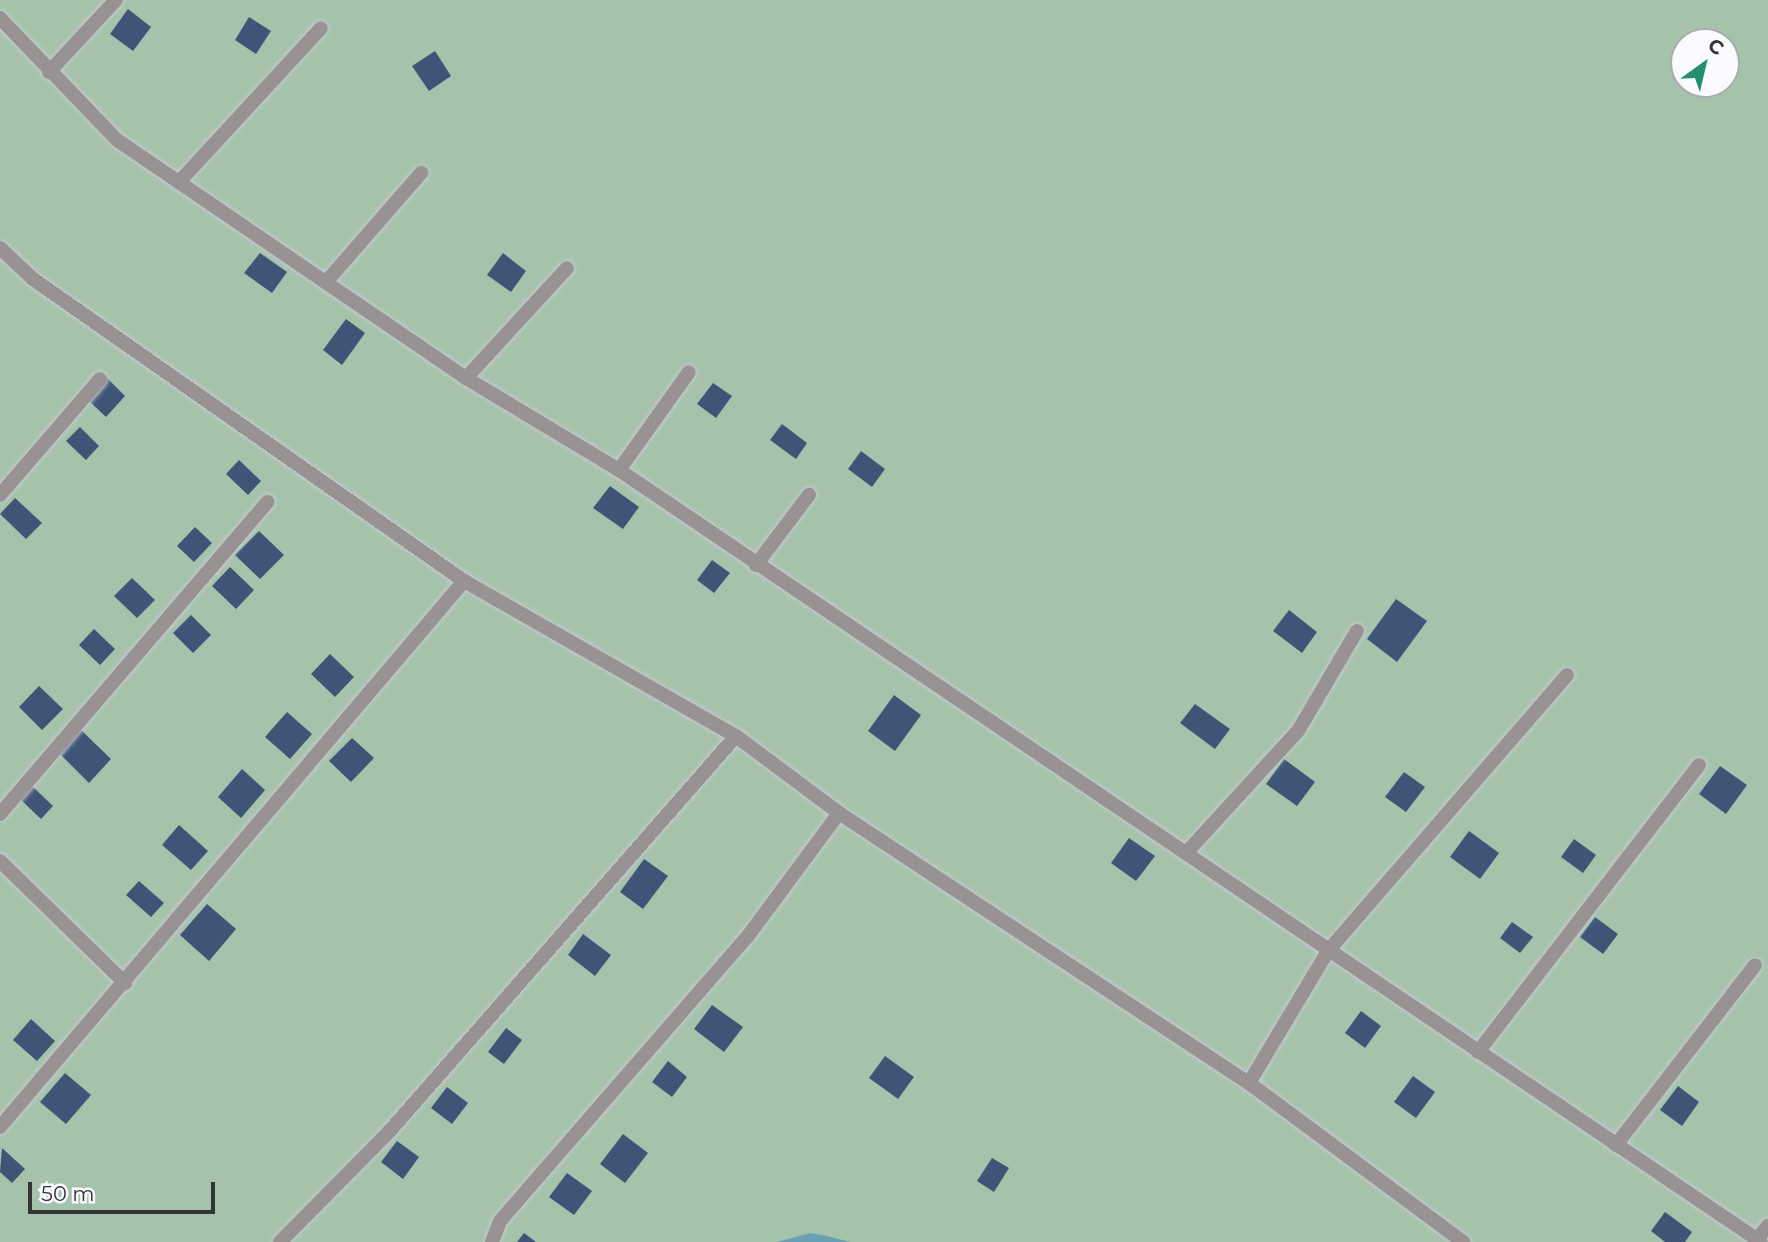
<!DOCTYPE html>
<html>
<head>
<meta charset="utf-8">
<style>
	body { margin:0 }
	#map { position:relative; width:1768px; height:1242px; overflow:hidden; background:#e8eef7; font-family:Montserrat,sans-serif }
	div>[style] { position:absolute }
	.green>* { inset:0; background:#a5c3aa }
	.water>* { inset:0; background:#6ba0b2 }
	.building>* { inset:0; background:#3f5577 }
	.roads { filter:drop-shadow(0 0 2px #c4c9d1) drop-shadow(0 0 2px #c4c9d1) }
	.service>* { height:14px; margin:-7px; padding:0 7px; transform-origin:7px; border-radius:7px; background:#989392 }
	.minor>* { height:14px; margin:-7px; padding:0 7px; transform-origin:7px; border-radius:7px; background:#989392 }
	span { translate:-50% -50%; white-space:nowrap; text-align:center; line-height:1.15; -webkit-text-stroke:7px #f9fbff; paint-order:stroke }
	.north { position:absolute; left:1670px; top:28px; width:70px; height:70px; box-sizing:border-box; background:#f9fbff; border:2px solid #a9abaf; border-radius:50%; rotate:34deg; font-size:19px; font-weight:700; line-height:28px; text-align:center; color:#323437 }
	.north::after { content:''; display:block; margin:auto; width:24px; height:32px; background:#239070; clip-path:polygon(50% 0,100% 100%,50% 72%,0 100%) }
	.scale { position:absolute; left:28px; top:1182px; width:187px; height:32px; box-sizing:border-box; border:4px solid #323437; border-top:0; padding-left:9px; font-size:21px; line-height:24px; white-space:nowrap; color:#323437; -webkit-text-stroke:5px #f9fbff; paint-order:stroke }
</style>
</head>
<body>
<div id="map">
	<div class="green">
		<i style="clip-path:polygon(evenodd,0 0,1768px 0,1768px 1242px,0 1242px,0 0,1684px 42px,1726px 42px,1726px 84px,1684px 84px,1684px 42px)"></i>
	</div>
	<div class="water">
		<i style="clip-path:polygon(810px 1233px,827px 1236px,850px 1242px,777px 1242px)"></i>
	</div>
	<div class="building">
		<i style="clip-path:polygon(128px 9px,151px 27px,133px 51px,110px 34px)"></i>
		<i style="clip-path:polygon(249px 17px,271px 31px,256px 54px,235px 40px)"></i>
		<i style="clip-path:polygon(435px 51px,451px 76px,429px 91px,412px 66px)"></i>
		<i style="clip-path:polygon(260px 253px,287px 272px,272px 293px,244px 273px)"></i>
		<i style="clip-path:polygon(503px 253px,526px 271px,511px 292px,487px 275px)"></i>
		<i style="clip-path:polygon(346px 319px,365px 333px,342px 365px,323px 350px)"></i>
		<i style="clip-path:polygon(107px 378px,125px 396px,106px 417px,87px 399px)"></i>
		<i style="clip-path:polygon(713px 383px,732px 396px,716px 418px,697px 404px)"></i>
		<i style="clip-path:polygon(782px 424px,807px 443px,796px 459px,770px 440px)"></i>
		<i style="clip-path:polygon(80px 427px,99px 446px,86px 460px,66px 441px)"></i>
		<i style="clip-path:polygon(861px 451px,885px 469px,872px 487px,848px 469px)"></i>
		<i style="clip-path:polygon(239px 460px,261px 481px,248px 495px,226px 474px)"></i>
		<i style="clip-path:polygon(610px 486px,639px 507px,623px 529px,593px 508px)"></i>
		<i style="clip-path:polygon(15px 498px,42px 523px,26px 539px,0 514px)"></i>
		<i style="clip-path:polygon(195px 527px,212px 543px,194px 562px,177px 546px)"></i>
		<i style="clip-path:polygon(259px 531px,284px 555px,260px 579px,235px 555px)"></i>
		<i style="clip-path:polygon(712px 560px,730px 573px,714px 593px,697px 580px)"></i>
		<i style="clip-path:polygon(230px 567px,254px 590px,236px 609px,212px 586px)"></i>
		<i style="clip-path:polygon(132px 578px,155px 600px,137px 618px,114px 596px)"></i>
		<i style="clip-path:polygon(1396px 599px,1427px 621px,1397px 662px,1367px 639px)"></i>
		<i style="clip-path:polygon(1289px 610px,1317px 632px,1302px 653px,1273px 631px)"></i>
		<i style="clip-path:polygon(191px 615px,211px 635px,193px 653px,173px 633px)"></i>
		<i style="clip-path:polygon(94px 629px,115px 649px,100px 665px,79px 645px)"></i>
		<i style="clip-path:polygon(330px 654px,354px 677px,335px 697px,311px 674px)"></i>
		<i style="clip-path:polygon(39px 686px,63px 709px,42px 730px,19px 707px)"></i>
		<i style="clip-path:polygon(894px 695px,921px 715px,895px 751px,868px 731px)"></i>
		<i style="clip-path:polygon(1195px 704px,1230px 729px,1215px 749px,1180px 723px)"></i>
		<i style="clip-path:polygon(287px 712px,312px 734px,290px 759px,265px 737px)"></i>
		<i style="clip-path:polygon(81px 730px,111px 759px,89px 783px,59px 753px)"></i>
		<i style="clip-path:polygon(352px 738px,374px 758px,351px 782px,329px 761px)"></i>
		<i style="clip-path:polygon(1284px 759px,1315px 782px,1297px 806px,1266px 784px)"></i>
		<i style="clip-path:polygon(1720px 766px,1747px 785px,1726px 814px,1699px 794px)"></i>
		<i style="clip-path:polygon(242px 769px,265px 790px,241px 818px,218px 797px)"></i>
		<i style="clip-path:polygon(1404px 772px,1425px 787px,1406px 812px,1385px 797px)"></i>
		<i style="clip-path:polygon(32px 786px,53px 806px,41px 819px,20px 799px)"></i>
		<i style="clip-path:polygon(179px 825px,208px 851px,191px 870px,162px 845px)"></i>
		<i style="clip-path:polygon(1469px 831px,1499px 853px,1480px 879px,1450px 857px)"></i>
		<i style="clip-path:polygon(1129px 838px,1155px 856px,1136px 881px,1111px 863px)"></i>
		<i style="clip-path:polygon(1574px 839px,1596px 855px,1583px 873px,1561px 857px)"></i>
		<i style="clip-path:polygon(644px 859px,668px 876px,643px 909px,620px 892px)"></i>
		<i style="clip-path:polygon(139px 881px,164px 903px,151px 917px,126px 895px)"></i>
		<i style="clip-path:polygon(207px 904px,236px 929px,209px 961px,180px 935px)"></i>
		<i style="clip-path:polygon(1595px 917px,1618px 934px,1603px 954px,1580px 937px)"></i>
		<i style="clip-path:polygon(1512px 922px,1533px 937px,1520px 953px,1500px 938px)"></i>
		<i style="clip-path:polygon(583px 934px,611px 955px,595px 976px,568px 955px)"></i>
		<i style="clip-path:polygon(712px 1005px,743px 1027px,724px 1052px,694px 1029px)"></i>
		<i style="clip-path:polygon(1361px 1011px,1381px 1026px,1365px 1048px,1345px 1033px)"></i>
		<i style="clip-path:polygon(31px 1019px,55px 1041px,37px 1061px,13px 1040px)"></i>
		<i style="clip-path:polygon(506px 1028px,522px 1040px,504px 1064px,488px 1052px)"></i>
		<i style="clip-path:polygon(885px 1056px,914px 1077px,898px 1099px,869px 1078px)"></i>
		<i style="clip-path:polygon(668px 1061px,687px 1077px,672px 1097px,652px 1082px)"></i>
		<i style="clip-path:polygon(65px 1073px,91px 1095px,66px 1124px,40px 1102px)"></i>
		<i style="clip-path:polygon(1413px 1076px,1435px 1092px,1416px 1118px,1394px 1102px)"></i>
		<i style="clip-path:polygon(1678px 1086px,1699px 1102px,1682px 1126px,1660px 1110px)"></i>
		<i style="clip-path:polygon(447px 1087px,468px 1103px,452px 1124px,431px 1108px)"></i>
		<i style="clip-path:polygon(623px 1134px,648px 1153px,625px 1183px,600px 1164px)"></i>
		<i style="clip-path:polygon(397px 1141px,419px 1157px,403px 1179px,381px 1162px)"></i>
		<i style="clip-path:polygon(2px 1148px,25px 1169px,12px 1183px,0 1172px)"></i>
		<i style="clip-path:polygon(992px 1158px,1009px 1168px,994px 1192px,977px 1181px)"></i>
		<i style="clip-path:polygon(567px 1173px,592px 1191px,574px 1215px,549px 1197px)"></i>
		<i style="clip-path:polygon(1665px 1212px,1692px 1232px,1685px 1242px,1665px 1242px,1651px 1231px)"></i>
		<i style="clip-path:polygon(524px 1233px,536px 1242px,517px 1242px)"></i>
	</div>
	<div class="roads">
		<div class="service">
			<i style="left:0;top:18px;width:169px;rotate:46.2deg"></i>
			<i style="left:117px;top:140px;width:422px;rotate:34.3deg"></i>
			<i style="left:466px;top:378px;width:179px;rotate:31deg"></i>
			<i style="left:619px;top:470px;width:1378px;rotate:34.06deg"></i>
			<i style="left:49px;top:72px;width:98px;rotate:-47.1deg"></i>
			<i style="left:179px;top:182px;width:209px;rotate:-47.3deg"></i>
			<i style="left:326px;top:282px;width:145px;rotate:-48.9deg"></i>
			<i style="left:466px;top:378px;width:149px;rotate:-47.4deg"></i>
			<i style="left:619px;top:470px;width:120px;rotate:-54.5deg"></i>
			<i style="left:0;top:495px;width:153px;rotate:-49.2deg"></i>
			<i style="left:756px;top:565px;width:88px;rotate:-52.9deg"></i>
			<i style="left:0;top:814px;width:411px;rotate:-49.4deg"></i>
			<i style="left:1187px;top:852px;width:164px;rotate:-47.5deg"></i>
			<i style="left:1298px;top:731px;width:116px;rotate:-59.5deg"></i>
			<i style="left:1478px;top:1052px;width:362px;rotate:-52.4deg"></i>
			<i style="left:1249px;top:1083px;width:154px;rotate:-59.1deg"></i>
			<i style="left:1328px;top:951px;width:365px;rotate:-49.1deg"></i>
			<i style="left:0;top:1127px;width:717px;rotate:-49.64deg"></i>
			<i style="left:1616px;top:1145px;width:227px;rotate:-52.3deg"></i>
			<i style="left:1757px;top:1239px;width:17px;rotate:-50deg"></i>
			<i style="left:280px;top:1242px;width:153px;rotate:-45.3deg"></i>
			<i style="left:388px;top:1133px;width:528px;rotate:-48.76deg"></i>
			<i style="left:492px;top:1242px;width:22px;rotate:-69deg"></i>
			<i style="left:500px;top:1221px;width:378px;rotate:-49deg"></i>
			<i style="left:748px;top:936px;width:153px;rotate:-53.5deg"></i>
		</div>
		<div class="minor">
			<i style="left:0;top:248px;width:45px;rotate:43.2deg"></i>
			<i style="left:33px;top:279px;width:526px;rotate:35.02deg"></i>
			<i style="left:464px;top:581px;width:313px;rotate:29.7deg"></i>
			<i style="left:736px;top:736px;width:129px;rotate:36.8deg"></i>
			<i style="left:839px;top:813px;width:491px;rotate:33.4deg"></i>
			<i style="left:1249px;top:1083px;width:267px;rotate:36.6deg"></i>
			<i style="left:0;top:861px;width:175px;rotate:44.3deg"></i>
		</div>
	</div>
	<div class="north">С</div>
	<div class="scale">50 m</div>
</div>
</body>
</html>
